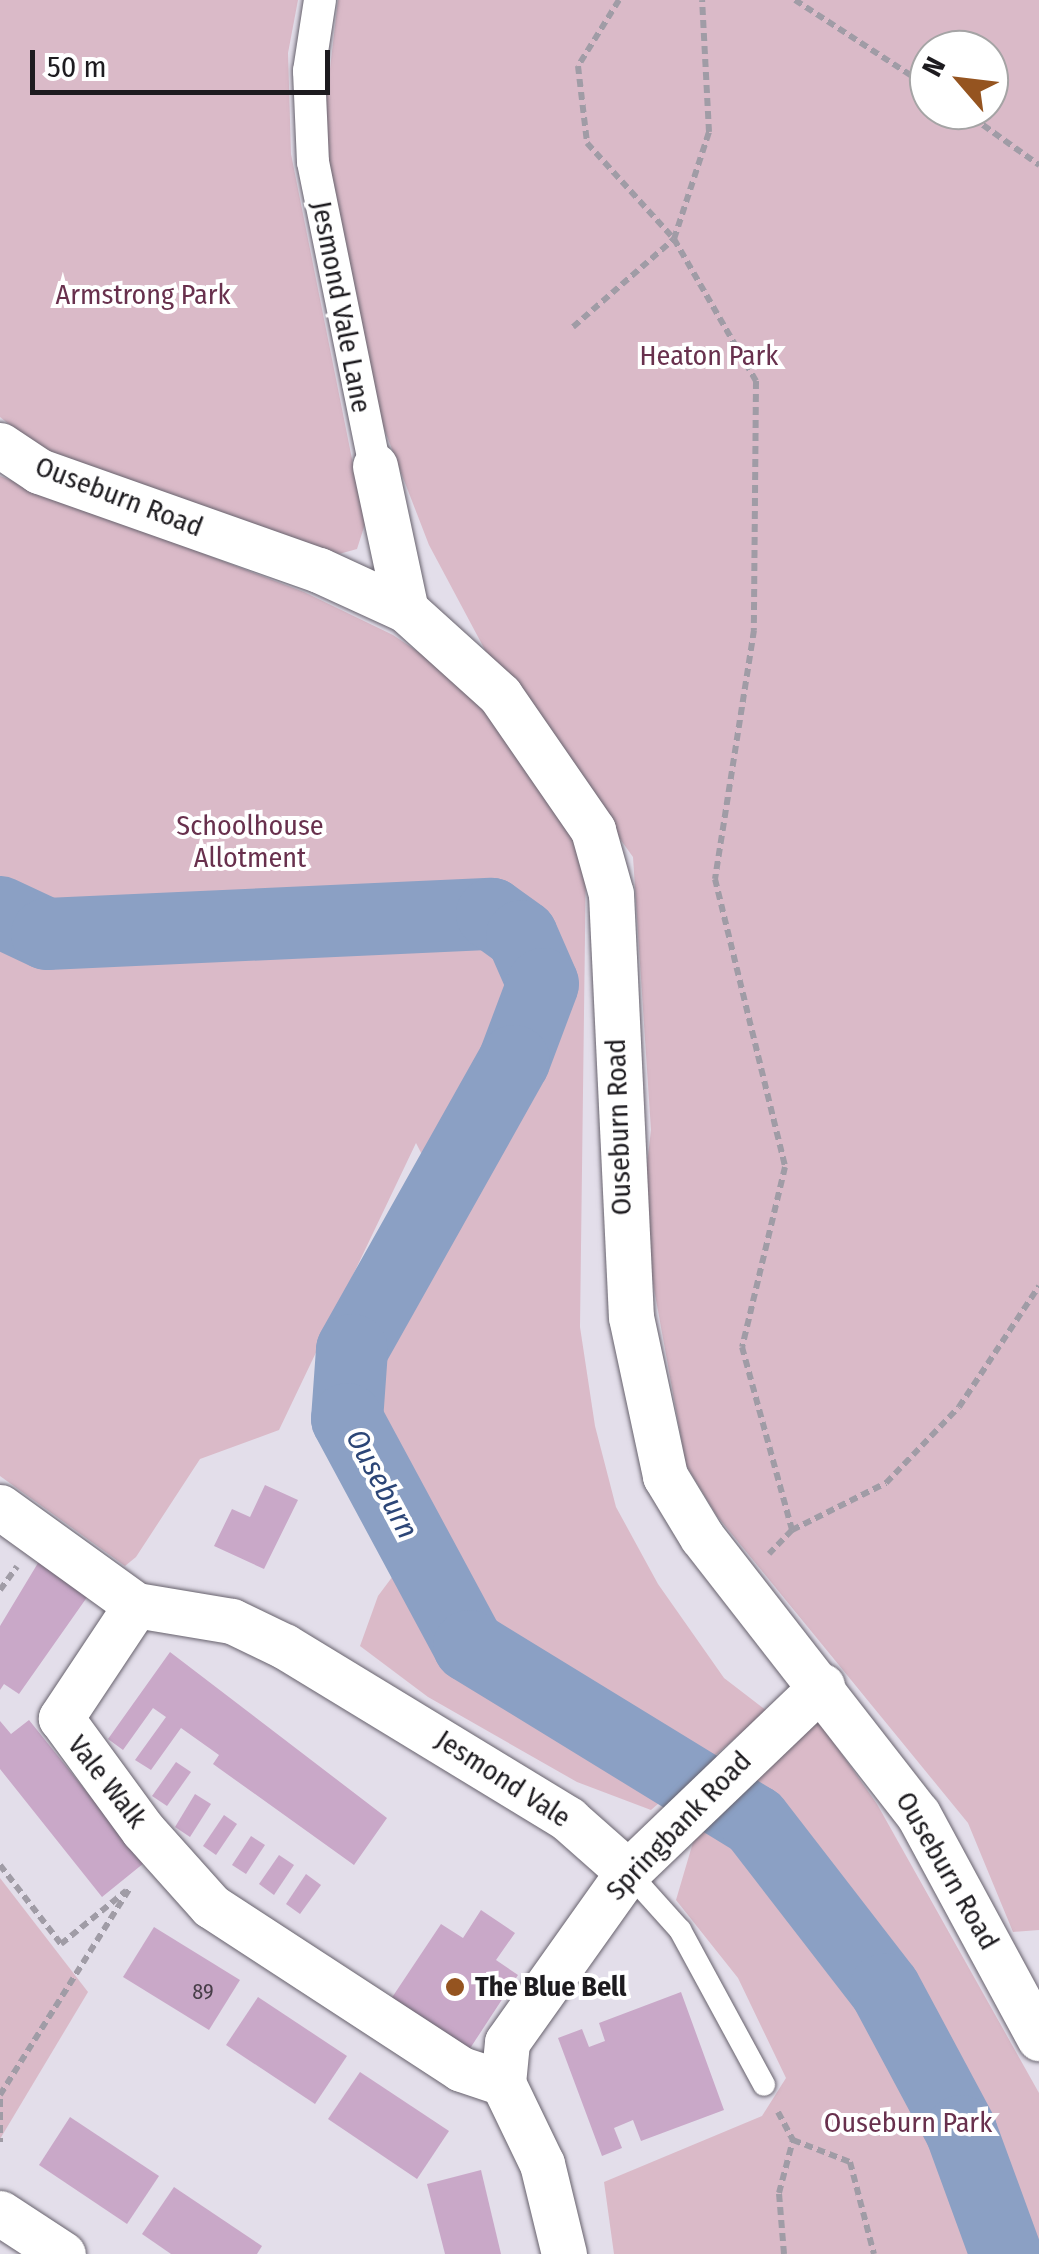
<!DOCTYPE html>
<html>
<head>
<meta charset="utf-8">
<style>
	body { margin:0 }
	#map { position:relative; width:1039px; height:2254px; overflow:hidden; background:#e3deea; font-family:"Fira Sans Condensed",sans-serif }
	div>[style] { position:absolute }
	.green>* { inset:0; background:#dabac8 }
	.river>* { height:72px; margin:-36px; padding:0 36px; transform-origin:36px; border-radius:36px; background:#8ba0c4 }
	.building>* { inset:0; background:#c9a8c8 }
	.path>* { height:6px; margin-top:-3px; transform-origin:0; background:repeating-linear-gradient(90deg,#a09ca6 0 8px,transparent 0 13px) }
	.roads { filter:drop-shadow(0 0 2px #67626d) drop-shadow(0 0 2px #67626d) }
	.service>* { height:22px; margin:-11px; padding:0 11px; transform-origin:11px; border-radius:11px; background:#fff }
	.pedestrian>* { height:32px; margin:-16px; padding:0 16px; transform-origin:16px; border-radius:16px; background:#fff }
	.minor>* { height:45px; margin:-22.5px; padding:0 22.5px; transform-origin:22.5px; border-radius:22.5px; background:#fff }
	.dots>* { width:28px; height:28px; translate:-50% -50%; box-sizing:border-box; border:5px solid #fff; border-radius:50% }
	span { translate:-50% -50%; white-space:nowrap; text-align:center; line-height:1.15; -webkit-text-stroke:8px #fff; paint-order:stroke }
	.number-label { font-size:22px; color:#483e49 }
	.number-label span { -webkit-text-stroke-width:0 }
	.park-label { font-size:28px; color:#68304d }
	.street-label { font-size:28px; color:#1d1b1f }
	.poi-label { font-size:28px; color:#1d1b1f; font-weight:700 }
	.left { translate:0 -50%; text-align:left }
	.water-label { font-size:30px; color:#2c4677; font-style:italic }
	.north { position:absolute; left:909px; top:30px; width:100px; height:100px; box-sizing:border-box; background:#fff; border:2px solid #a5a4a5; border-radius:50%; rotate:298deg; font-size:28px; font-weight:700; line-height:40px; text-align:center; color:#1d1b1f }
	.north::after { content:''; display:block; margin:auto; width:35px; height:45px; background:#955420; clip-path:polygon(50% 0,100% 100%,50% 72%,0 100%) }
	.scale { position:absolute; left:30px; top:50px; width:300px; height:45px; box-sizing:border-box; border:5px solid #1d1b1f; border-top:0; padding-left:12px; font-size:30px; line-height:35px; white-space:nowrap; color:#1d1b1f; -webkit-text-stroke:8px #fff; paint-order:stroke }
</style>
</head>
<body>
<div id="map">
	<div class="green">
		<i style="clip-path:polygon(0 0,298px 0,288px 53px,291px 154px,365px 524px,357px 549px,339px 554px,41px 450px,0 417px)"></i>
		<i style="clip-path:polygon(evenodd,338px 0,1039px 0,1039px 1930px,1013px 1932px,968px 1823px,717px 1516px,686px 1465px,641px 1217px,651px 1130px,633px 857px,485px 650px,429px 545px,373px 400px,340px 251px,324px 120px,338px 0,929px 50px,989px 50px,989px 110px,929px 110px,929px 50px)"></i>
		<i style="clip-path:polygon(0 476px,304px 592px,393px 635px,469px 686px,586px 857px,580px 1327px,595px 1426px,616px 1507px,658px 1584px,724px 1678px,767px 1711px,651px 1810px,577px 1782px,428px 1697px,360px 1646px,378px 1596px,434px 1521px,384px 1446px,373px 1362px,451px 1211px,416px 1143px,279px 1430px,200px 1459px,136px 1557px,125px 1566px,0 1476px)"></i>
		<i style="clip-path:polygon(817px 1719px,877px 1804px,1039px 2093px,1039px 2254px,614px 2254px,604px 2182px,762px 2116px,786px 2078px,738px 1978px,676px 1900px,694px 1839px)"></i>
		<i style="clip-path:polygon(0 1878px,88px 1992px,0 2139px)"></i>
	</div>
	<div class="river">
		<i style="left:0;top:912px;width:52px;rotate:25.1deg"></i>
		<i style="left:47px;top:934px;width:445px;rotate:-2.6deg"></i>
		<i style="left:492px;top:914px;width:37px;rotate:36deg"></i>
		<i style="left:522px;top:936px;width:52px;rotate:66.4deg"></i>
		<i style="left:543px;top:984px;width:82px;rotate:110.6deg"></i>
		<i style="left:514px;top:1061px;width:331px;rotate:119.3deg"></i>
		<i style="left:352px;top:1350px;width:69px;rotate:94.1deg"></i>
		<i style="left:347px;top:1419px;width:258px;rotate:61.7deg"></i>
		<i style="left:469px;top:1646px;width:335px;rotate:31.5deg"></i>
		<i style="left:755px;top:1821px;width:212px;rotate:52.3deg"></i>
		<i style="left:885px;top:1989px;width:161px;rotate:61.8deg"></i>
		<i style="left:961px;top:2131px;width:131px;rotate:69.9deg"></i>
	</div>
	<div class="building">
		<i style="clip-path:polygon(265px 1485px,298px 1500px,264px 1569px,214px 1546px,232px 1509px,250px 1517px)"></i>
		<i style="clip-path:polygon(41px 1558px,90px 1593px,19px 1694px,4px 1684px,0 1690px,0 1626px)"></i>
		<i style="clip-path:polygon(170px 1652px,387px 1818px,354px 1865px,213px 1764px,219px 1755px,181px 1728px,151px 1770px,135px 1760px,166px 1717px,153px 1708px,123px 1750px,108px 1739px)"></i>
		<i style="clip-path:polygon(29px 1720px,144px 1863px,102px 1897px,0 1769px,0 1721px,11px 1734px)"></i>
		<i style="clip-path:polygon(176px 1762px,191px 1772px,167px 1806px,152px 1796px)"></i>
		<i style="clip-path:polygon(195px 1794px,211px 1804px,190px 1837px,175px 1827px)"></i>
		<i style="clip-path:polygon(224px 1815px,237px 1824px,216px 1855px,203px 1846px)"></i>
		<i style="clip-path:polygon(251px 1836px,265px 1845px,246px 1874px,232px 1865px)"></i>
		<i style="clip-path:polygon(279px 1855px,294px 1865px,274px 1895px,259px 1884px)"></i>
		<i style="clip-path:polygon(306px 1874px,321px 1885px,300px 1914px,286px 1904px)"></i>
		<i style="clip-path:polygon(481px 1910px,515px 1933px,496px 1960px,518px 1975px,469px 2050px,391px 1999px,441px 1924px,463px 1938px)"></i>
		<i style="clip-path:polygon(154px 1927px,240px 1980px,209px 2030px,123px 1977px)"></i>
		<i style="clip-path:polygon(681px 1992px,724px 2110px,641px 2141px,633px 2120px,614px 2128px,622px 2148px,602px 2156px,558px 2038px,582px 2029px,589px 2047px,605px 2041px,599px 2023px)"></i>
		<i style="clip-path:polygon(258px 1997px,347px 2056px,315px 2104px,226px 2045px)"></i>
		<i style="clip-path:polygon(360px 2072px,449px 2131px,417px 2179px,328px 2119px)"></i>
		<i style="clip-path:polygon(70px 2117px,159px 2176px,127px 2224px,39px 2165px)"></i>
		<i style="clip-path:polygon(481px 2170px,501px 2254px,445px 2254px,427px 2184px)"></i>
		<i style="clip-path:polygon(174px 2187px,262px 2246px,257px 2254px,171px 2254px,142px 2234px)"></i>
	</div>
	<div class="path">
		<i style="left:619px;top:0;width:78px;rotate:121.8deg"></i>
		<i style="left:578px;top:66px;width:78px;rotate:83.3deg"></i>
		<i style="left:587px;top:143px;width:130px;rotate:47.8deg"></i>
		<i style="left:674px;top:239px;width:164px;rotate:60deg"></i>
		<i style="left:756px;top:381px;width:249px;rotate:90.5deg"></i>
		<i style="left:754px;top:630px;width:252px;rotate:98.9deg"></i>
		<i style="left:715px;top:879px;width:296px;rotate:76.3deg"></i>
		<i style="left:785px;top:1167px;width:185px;rotate:103.4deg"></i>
		<i style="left:742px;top:1347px;width:190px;rotate:74.7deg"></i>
		<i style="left:792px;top:1530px;width:33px;rotate:134deg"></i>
		<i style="left:795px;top:0;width:160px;rotate:33deg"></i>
		<i style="left:962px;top:110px;width:95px;rotate:35.5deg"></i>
		<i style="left:573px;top:327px;width:134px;rotate:-41.1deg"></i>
		<i style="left:674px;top:239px;width:113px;rotate:-71.9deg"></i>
		<i style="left:709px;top:132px;width:132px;rotate:-93deg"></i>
		<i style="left:792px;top:1530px;width:105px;rotate:-26.6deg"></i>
		<i style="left:886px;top:1483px;width:105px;rotate:-46.2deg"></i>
		<i style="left:959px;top:1407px;width:145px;rotate:-56.5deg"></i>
		<i style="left:0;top:1590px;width:29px;rotate:-54deg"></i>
		<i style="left:0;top:1865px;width:100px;rotate:52.3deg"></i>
		<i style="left:61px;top:1944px;width:84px;rotate:-39.2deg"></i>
		<i style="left:0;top:2095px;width:244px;rotate:-57.9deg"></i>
		<i style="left:0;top:2099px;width:43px;rotate:90deg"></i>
		<i style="left:778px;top:2112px;width:32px;rotate:62deg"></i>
		<i style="left:793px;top:2140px;width:61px;rotate:21.1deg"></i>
		<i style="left:850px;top:2162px;width:95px;rotate:75.4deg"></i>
		<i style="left:784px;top:2254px;width:61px;rotate:-94.7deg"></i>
		<i style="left:779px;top:2193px;width:55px;rotate:-75.2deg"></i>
	</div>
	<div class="roads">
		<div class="service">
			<i style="left:628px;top:1872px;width:78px;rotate:48.1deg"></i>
			<i style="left:680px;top:1930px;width:176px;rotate:61.5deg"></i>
		</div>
		<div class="pedestrian">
			<i style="left:320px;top:0;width:72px;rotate:98.8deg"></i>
			<i style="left:309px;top:71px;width:91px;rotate:87.5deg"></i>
			<i style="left:313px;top:162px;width:310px;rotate:78.5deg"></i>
		</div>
		<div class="minor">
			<i style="left:0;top:445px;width:47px;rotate:33.7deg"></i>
			<i style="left:39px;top:471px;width:297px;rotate:19.5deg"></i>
			<i style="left:319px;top:570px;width:96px;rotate:24.7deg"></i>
			<i style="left:406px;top:610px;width:127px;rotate:42.1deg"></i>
			<i style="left:500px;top:695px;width:164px;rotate:55.4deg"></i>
			<i style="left:593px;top:830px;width:66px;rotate:74.3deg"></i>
			<i style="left:611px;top:894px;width:423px;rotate:87.3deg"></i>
			<i style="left:631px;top:1317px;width:163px;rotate:77.9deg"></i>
			<i style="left:665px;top:1476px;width:71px;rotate:58.8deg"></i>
			<i style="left:702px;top:1537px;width:351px;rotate:52.1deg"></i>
			<i style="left:918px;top:1814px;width:255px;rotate:61.6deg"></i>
			<i style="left:375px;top:466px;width:147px;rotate:77.9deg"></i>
			<i style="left:0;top:1507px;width:168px;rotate:35.8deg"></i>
			<i style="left:136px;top:1605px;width:97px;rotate:9.5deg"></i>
			<i style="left:232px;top:1621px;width:58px;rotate:25.7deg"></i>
			<i style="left:284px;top:1646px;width:333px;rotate:31.3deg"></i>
			<i style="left:568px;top:1819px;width:80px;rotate:41.5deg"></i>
			<i style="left:136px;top:1605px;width:136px;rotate:123.6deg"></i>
			<i style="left:61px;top:1718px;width:139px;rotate:53.8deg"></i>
			<i style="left:143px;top:1830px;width:102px;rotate:48.2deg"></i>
			<i style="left:211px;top:1906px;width:298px;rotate:33.1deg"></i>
			<i style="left:461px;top:2069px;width:44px;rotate:18.4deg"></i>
			<i style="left:0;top:2213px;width:75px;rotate:33.1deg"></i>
			<i style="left:564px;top:2254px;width:93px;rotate:-103.7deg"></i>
			<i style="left:542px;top:2164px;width:90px;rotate:-115.7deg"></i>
			<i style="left:503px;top:2083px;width:41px;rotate:-84.4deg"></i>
			<i style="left:507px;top:2042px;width:209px;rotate:-54.6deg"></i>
			<i style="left:628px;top:1872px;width:269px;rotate:-43.8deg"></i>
		</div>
	</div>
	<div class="dots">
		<i style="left:455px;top:1987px;background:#955420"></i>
	</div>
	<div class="number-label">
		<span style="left:203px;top:1992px">89</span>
	</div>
	<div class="park-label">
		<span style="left:143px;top:295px">Armstrong Park</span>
		<span style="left:709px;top:356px">Heaton Park</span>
		<span style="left:250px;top:842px">Schoolhouse<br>Allotment</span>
		<span style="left:908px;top:2123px">Ouseburn Park</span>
	</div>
	<div class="street-label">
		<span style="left:341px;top:307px;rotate:79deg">Jesmond Vale Lane</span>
		<span style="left:119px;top:497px;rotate:21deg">Ouseburn Road</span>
		<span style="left:619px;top:1127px;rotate:-92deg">Ouseburn Road</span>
		<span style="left:503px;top:1779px;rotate:33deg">Jesmond Vale</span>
		<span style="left:107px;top:1782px;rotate:52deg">Vale Walk</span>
		<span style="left:679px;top:1826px;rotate:-46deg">Springbank Road</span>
		<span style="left:947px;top:1871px;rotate:60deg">Ouseburn Road</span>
	</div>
	<div class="poi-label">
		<span class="left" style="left:475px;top:1987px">The Blue Bell</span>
	</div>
	<div class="water-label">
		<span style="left:382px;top:1484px;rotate:62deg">Ouseburn</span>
	</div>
	<div class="north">N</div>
	<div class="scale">50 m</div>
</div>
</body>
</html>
